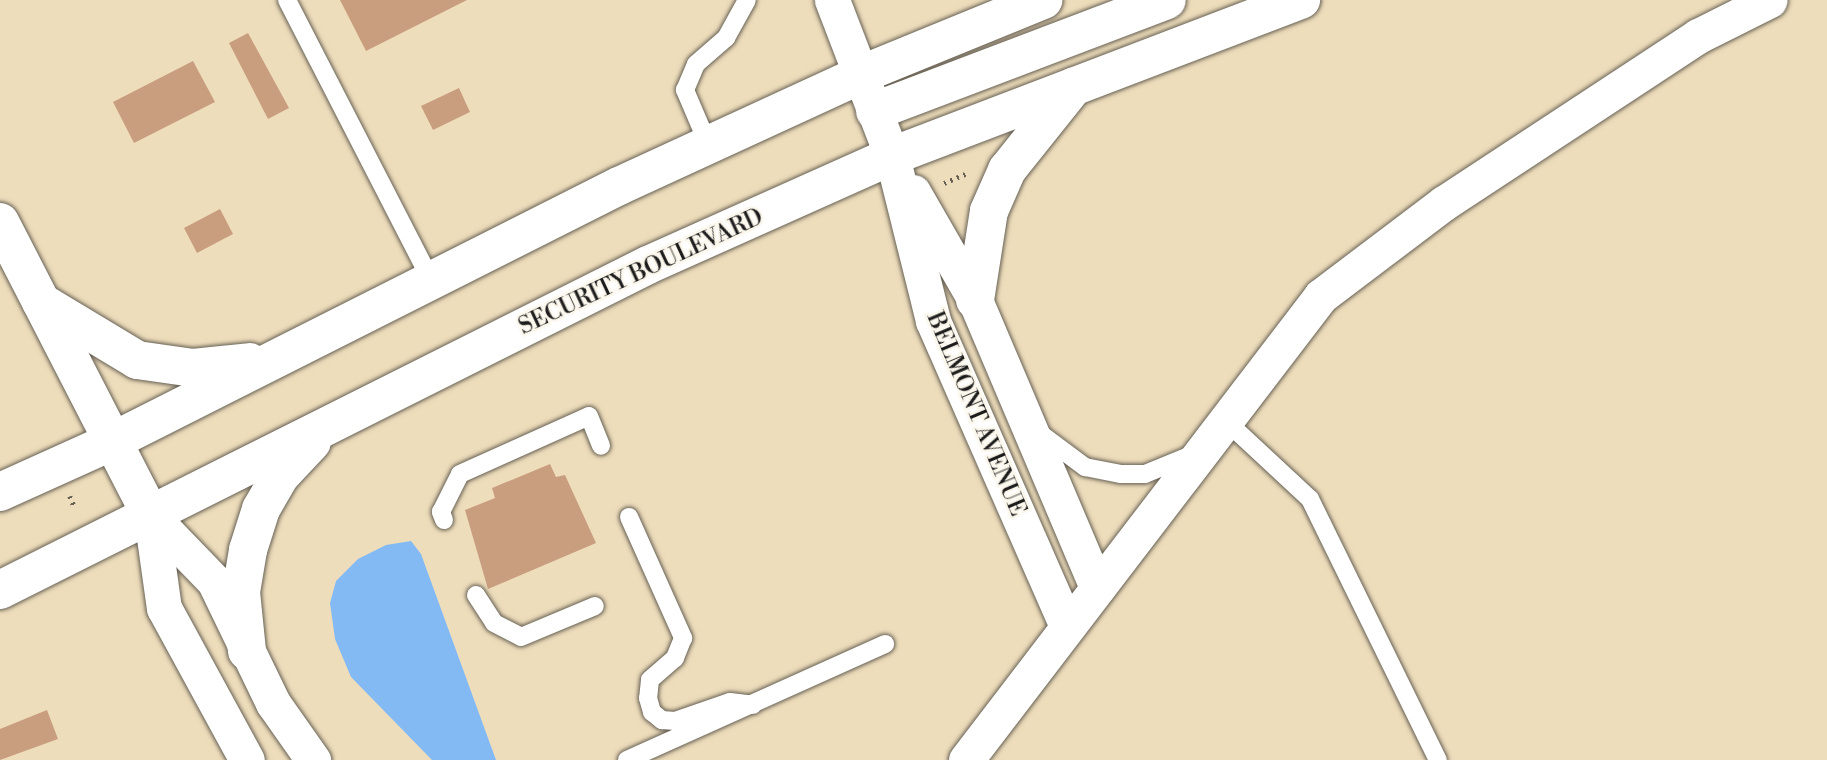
<!DOCTYPE html>
<html>
<head>
<meta charset="utf-8">
<style>
	body { margin:0 }
	#map { position:relative; width:1827px; height:760px; overflow:hidden; background:#edb; font-family:"Libre Bodoni",serif }
	div>[style] { position:absolute }
	.water>* { inset:0; background:#83baf3 }
	.building>* { inset:0; background:#c99e7e }
	.path>* { height:4.5px; margin-top:-2.25px; transform-origin:0; background:repeating-linear-gradient(90deg,#666054 0 2px,transparent 0 7px) }
	.roads { filter:drop-shadow(0 0 2px #666054) drop-shadow(0 0 2px #666054) }
	.lane>* { height:18px; margin:-9px; padding:0 9px; transform-origin:9px; border-radius:9px; background:#fff }
	.street>* { height:35px; margin:-17.5px; padding:0 17.5px; transform-origin:17.5px; border-radius:17.5px; background:#fff }
	.secondary>* { height:38px; margin:-19px; padding:0 19px; transform-origin:19px; border-radius:19px; background:#fff }
	.primary>* { height:38px; margin:-19px; padding:0 19px; transform-origin:19px; border-radius:19px; background:#fff }
	span { translate:-50% -50%; white-space:nowrap; text-align:center; line-height:1.15; -webkit-text-stroke:5px #fbf7ec; paint-order:stroke }
	.street-label { font-size:23px; color:#1c1c1c }
</style>
</head>
<body>
<div id="map">
	<div class="water">
		<i style="clip-path:polygon(411px 541px,421px 554px,496px 760px,432px 760px,351px 677px,335px 639px,330px 603px,336px 581px,358px 559px,386px 545px)"></i>
	</div>
	<div class="building">
		<i style="clip-path:polygon(340px 0,467px 0,366px 51px)"></i>
		<i style="clip-path:polygon(248px 33px,289px 108px,268px 119px,229px 43px)"></i>
		<i style="clip-path:polygon(193px 61px,215px 102px,134px 143px,113px 102px)"></i>
		<i style="clip-path:polygon(459px 88px,470px 112px,433px 130px,421px 106px)"></i>
		<i style="clip-path:polygon(220px 209px,233px 234px,197px 253px,184px 228px)"></i>
		<i style="clip-path:polygon(550px 464px,556px 477px,565px 475px,596px 543px,488px 589px,465px 510px,495px 498px,492px 488px)"></i>
		<i style="clip-path:polygon(47px 710px,58px 739px,0 760px,0 729px)"></i>
	</div>
	<div class="path">
		<i style="left:944px;top:183px;width:26px;rotate:-23deg"></i>
		<i style="left:70px;top:496px;width:11px;rotate:68deg"></i>
	</div>
	<div class="roads">
		<div class="lane">
			<i style="left:287px;top:0;width:315px;rotate:62.8deg"></i>
			<i style="left:708px;top:144px;width:59px;rotate:-113.1deg"></i>
			<i style="left:685px;top:90px;width:28px;rotate:-67deg"></i>
			<i style="left:696px;top:64px;width:40px;rotate:-41deg"></i>
			<i style="left:726px;top:38px;width:43px;rotate:-61.1deg"></i>
			<i style="left:1225px;top:420px;width:116px;rotate:42.9deg"></i>
			<i style="left:1310px;top:499px;width:291px;rotate:63.9deg"></i>
			<i style="left:1042px;top:435px;width:54px;rotate:36.7deg"></i>
			<i style="left:1085px;top:467px;width:37px;rotate:11deg"></i>
			<i style="left:1121px;top:474px;width:24px"></i>
			<i style="left:1145px;top:474px;width:50px;rotate:-22.4deg"></i>
			<i style="left:629px;top:517px;width:133px;rotate:65.9deg"></i>
			<i style="left:683px;top:638px;width:22px;rotate:112deg"></i>
			<i style="left:675px;top:658px;width:33px;rotate:139deg"></i>
			<i style="left:650px;top:680px;width:18px;rotate:96deg"></i>
			<i style="left:648px;top:698px;width:15px;rotate:74deg"></i>
			<i style="left:652px;top:712px;width:13px;rotate:39deg"></i>
			<i style="left:662px;top:720px;width:13px;rotate:4deg"></i>
			<i style="left:675px;top:721px;width:58px;rotate:-19.1deg"></i>
			<i style="left:730px;top:702px;width:23px;rotate:7deg"></i>
			<i style="left:444px;top:520px;width:9px;rotate:-111deg"></i>
			<i style="left:441px;top:512px;width:42px;rotate:-63.4deg"></i>
			<i style="left:460px;top:474px;width:141px;rotate:-24.2deg"></i>
			<i style="left:589px;top:416px;width:32px;rotate:68deg"></i>
			<i style="left:476px;top:595px;width:33px;rotate:57deg"></i>
			<i style="left:494px;top:623px;width:30px;rotate:27deg"></i>
			<i style="left:521px;top:637px;width:80px;rotate:-22.7deg"></i>
			<i style="left:627px;top:760px;width:283px;rotate:-24.2deg"></i>
		</div>
		<div class="street">
			<i style="left:832px;top:0;width:167px;rotate:69deg"></i>
			<i style="left:892px;top:156px;width:170px;rotate:76deg"></i>
			<i style="left:933px;top:321px;width:333px;rotate:66.3deg"></i>
			<i style="left:913px;top:192px;width:125px;rotate:60.1deg"></i>
			<i style="left:975px;top:300px;width:313px;rotate:67deg"></i>
			<i style="left:151px;top:516px;width:91px;rotate:45.9deg"></i>
			<i style="left:214px;top:581px;width:136px;rotate:64.2deg"></i>
			<i style="left:273px;top:703px;width:70px;rotate:54.9deg"></i>
			<i style="left:151px;top:516px;width:93px;rotate:82deg"></i>
			<i style="left:164px;top:608px;width:173px;rotate:61.4deg"></i>
			<i style="left:966px;top:760px;width:584px;rotate:-52.58deg"></i>
			<i style="left:1321px;top:296px;width:154px;rotate:-37.1deg"></i>
			<i style="left:1444px;top:203px;width:304px;rotate:-33.3deg"></i>
			<i style="left:1698px;top:36px;width:80px;rotate:-26.6deg"></i>
		</div>
		<div class="secondary">
			<i style="left:0;top:222px;width:331px;rotate:62.8deg"></i>
		</div>
		<div class="primary">
			<i style="left:875px;top:111px;width:312px;rotate:-20.8deg"></i>
			<i style="left:975px;top:300px;width:90px;rotate:-81.1deg"></i>
			<i style="left:989px;top:211px;width:45px;rotate:-66.3deg"></i>
			<i style="left:1007px;top:170px;width:107px;rotate:-51.4deg"></i>
			<i style="left:41px;top:302px;width:112px;rotate:31.1deg"></i>
			<i style="left:137px;top:360px;width:57px;rotate:8.1deg"></i>
			<i style="left:193px;top:368px;width:57px;rotate:-6deg"></i>
			<i style="left:0;top:492px;width:124px;rotate:-24.3deg"></i>
			<i style="left:113px;top:441px;width:567px;rotate:-26.75deg"></i>
			<i style="left:619px;top:186px;width:268px;rotate:-24.7deg"></i>
			<i style="left:862px;top:74px;width:196px;rotate:-22.2deg"></i>
			<i style="left:0;top:590px;width:725px;rotate:-26.64deg"></i>
			<i style="left:648px;top:265px;width:267px;rotate:-24.1deg"></i>
			<i style="left:892px;top:156px;width:438px;rotate:-20.9deg"></i>
			<i style="left:247px;top:651px;width:59px;rotate:-95.8deg"></i>
			<i style="left:241px;top:592px;width:43px;rotate:-80.5deg"></i>
			<i style="left:248px;top:550px;width:43px;rotate:-72.4deg"></i>
			<i style="left:261px;top:509px;width:39px;rotate:-60deg"></i>
			<i style="left:281px;top:475px;width:45px;rotate:-46.8deg"></i>
		</div>
	</div>
	<div class="street-label">
		<span style="left:641px;top:272px;rotate:-25deg">SECURITY BOULEVARD</span>
		<span style="left:976px;top:414px;rotate:67deg">BELMONT AVENUE</span>
	</div>
</div>
</body>
</html>
